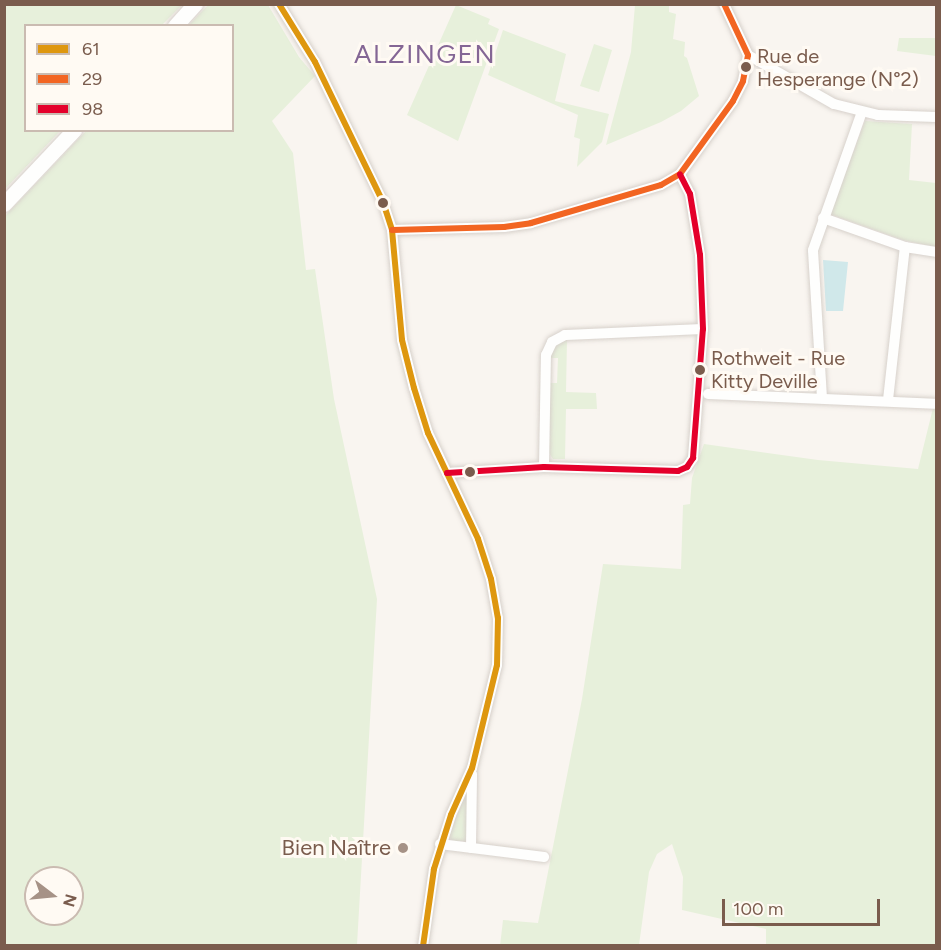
<!DOCTYPE html>
<html>
<head>
<meta charset="utf-8">
<style>
	body { margin:0 }
	#map { position:relative; width:941px; height:950px; overflow:hidden; background:#f9f5f0; font-family:Figtree,sans-serif }
	div>[style] { position:absolute }
	.green>* { inset:0; background:#e7f0db }
	.water>* { inset:0; background:#d0e8ea }
	.roads { filter:drop-shadow(0 0 2px #d7d1cb) drop-shadow(0 0 2px #d7d1cb) }
	.street>* { height:10px; margin:-5px; padding:0 5px; transform-origin:5px; border-radius:5px; background:#fefefd }
	.secondary>* { height:15px; margin:-7.5px; padding:0 7.5px; transform-origin:7.5px; border-radius:7.5px; background:#fefefd }
	.bus-1>* { height:6px; margin:-3px; padding:0 3px; transform-origin:3px; border-radius:3px; background:#de970f }
	.bus-2>* { height:6px; margin:-3px; padding:0 3px; transform-origin:3px; border-radius:3px; background:#f26522 }
	.bus-3>* { height:6px; margin:-3px; padding:0 3px; transform-origin:3px; border-radius:3px; background:#e4002b }
	.dots>* { width:16px; height:16px; translate:-50% -50%; box-sizing:border-box; border:3px solid #fffaf3; border-radius:50% }
	span { translate:-50% -50%; white-space:nowrap; text-align:center; line-height:1.15; -webkit-text-stroke:6px #fffaf3; paint-order:stroke }
	.bus-label { font-size:20px; color:#7a5c4d }
	.left { translate:0 -50%; text-align:left }
	.poi-label { font-size:22px; color:#7a5c4d }
	.right { translate:-100% -50%; text-align:right }
	.quarter-label { font-size:26px; color:#846695; letter-spacing:1.5px }
	.frame { position:absolute; inset:0; border:6px solid #7a5c4d; pointer-events:none }
	.legend { position:absolute; left:24px; top:24px; width:210px; height:108px; box-sizing:border-box; background:#fffaf3; border:2px solid #cabbb1; margin:0; padding:8px 10px; list-style:none; font-size:18px; color:#7a5c4d }
	.legend li { display:flex; align-items:center; gap:12px; height:30px }
	.legend b { width:30px; border:2px solid #cabbb1 }
	.north { position:absolute; left:24px; top:866px; width:60px; height:60px; box-sizing:border-box; background:#fffaf3; border:2px solid #cabbb1; border-radius:50%; rotate:106deg; font-size:16px; font-weight:700; line-height:24px; text-align:center; color:#7a5c4d }
	.north::after { content:''; display:block; margin:auto; width:21px; height:27px; background:#a69286; clip-path:polygon(50% 0,100% 100%,50% 72%,0 100%) }
	.scale { position:absolute; left:722px; top:899px; width:158px; height:27px; box-sizing:border-box; border:3px solid #7a5c4d; border-top:0; padding-left:8px; font-size:18px; line-height:21px; white-space:nowrap; color:#7a5c4d; -webkit-text-stroke:4px #fffaf3; paint-order:stroke }
</style>
</head>
<body>
<div id="map">
	<div class="green">
		<i style="clip-path:polygon(5px 4px,182px 5px,162px 25px,26px 26px,26px 130px,60px 131px,5px 189px)"></i>
		<i style="clip-path:polygon(evenodd,208px 5px,268px 5px,299px 57px,315px 76px,272px 121px,293px 153px,306px 270px,315px 269px,334px 399px,377px 599px,357px 945px,5px 945px,5px 216px,86px 131px,232px 130px,232px 26px,189px 25px,208px 5px,36px 878px,72px 878px,72px 914px,36px 914px,36px 878px)"></i>
		<i style="clip-path:polygon(456px 5px,490px 19px,488px 24px,499px 29px,458px 141px,407px 115px)"></i>
		<i style="clip-path:polygon(635px 5px,669px 5px,669px 12px,676px 14px,673px 39px,685px 42px,684px 56px,687px 58px,699px 96px,681px 111px,661px 122px,606px 145px,631px 52px)"></i>
		<i style="clip-path:polygon(503px 30px,566px 54px,555px 101px,609px 114px,602px 142px,577px 167px,580px 139px,574px 137px,578px 115px,488px 75px)"></i>
		<i style="clip-path:polygon(899px 38px,936px 38px,936px 56px,897px 51px)"></i>
		<i style="clip-path:polygon(594px 44px,612px 50px,599px 92px,580px 86px)"></i>
		<i style="clip-path:polygon(865px 121px,912px 124px,909px 180px,936px 183px,936px 247px,903px 240px,830px 214px)"></i>
		<i style="clip-path:polygon(567px 340px,566px 392px,596px 393px,597px 409px,566px 409px,565px 459px,553px 459px,549px 453px,550px 383px,557px 383px,558px 358px,550px 358px,555px 345px)"></i>
		<i style="clip-path:polygon(933px 408px,936px 408px,936px 945px,766px 945px,766px 929px,682px 910px,683px 877px,672px 844px,657px 854px,649px 872px,639px 945px,500px 946px,503px 920px,538px 923px,582px 699px,603px 564px,681px 569px,683px 505px,690px 504px,692px 478px,704px 444px,818px 460px,918px 469px)"></i>
		<i style="clip-path:polygon(464px 797px,469px 798px,467px 841px,452px 841px,449px 835px)"></i>
	</div>
	<div class="water">
		<i style="clip-path:polygon(823px 260px,848px 262px,843px 311px,826px 311px)"></i>
	</div>
	<div class="roads">
		<div class="street">
			<i style="left:279px;top:4px;width:68px;rotate:58.2deg"></i>
			<i style="left:315px;top:62px;width:156px;rotate:64.1deg"></i>
			<i style="left:383px;top:202px;width:29px;rotate:72deg"></i>
			<i style="left:392px;top:230px;width:110px;rotate:84.8deg"></i>
			<i style="left:402px;top:340px;width:49px;rotate:76deg"></i>
			<i style="left:414px;top:388px;width:47px;rotate:72.7deg"></i>
			<i style="left:428px;top:433px;width:117px;rotate:64.7deg"></i>
			<i style="left:478px;top:539px;width:42px;rotate:72deg"></i>
			<i style="left:491px;top:579px;width:40px;rotate:80deg"></i>
			<i style="left:498px;top:618px;width:47px;rotate:91.2deg"></i>
			<i style="left:497px;top:665px;width:106px;rotate:103.6deg"></i>
			<i style="left:472px;top:768px;width:51px;rotate:114.1deg"></i>
			<i style="left:451px;top:815px;width:57px;rotate:107.5deg"></i>
			<i style="left:434px;top:869px;width:78px;rotate:98.1deg"></i>
			<i style="left:748px;top:55px;width:99px;rotate:29.7deg"></i>
			<i style="left:834px;top:104px;width:45px;rotate:14deg"></i>
			<i style="left:878px;top:115px;width:58px;rotate:2deg"></i>
			<i style="left:823px;top:218px;width:87px;rotate:19.5deg"></i>
			<i style="left:905px;top:247px;width:31px;rotate:9deg"></i>
			<i style="left:392px;top:230px;width:112px;rotate:-1.5deg"></i>
			<i style="left:504px;top:227px;width:27px;rotate:-8deg"></i>
			<i style="left:531px;top:223px;width:135px;rotate:-16.3deg"></i>
			<i style="left:661px;top:185px;width:22px;rotate:-30deg"></i>
			<i style="left:680px;top:174px;width:90px;rotate:-54deg"></i>
			<i style="left:733px;top:101px;width:22px;rotate:-63deg"></i>
			<i style="left:743px;top:81px;width:26px;rotate:-79deg"></i>
			<i style="left:748px;top:55px;width:56px;rotate:-115.2deg"></i>
			<i style="left:708px;top:394px;width:227px;rotate:2.5deg"></i>
			<i style="left:822px;top:398px;width:148px;rotate:-93.5deg"></i>
			<i style="left:813px;top:250px;width:146px;rotate:-70.5deg"></i>
			<i style="left:888px;top:400px;width:154px;rotate:-83.7deg"></i>
			<i style="left:544px;top:467px;width:112px;rotate:-89deg"></i>
			<i style="left:546px;top:355px;width:14px;rotate:-65deg"></i>
			<i style="left:552px;top:342px;width:15px;rotate:-28deg"></i>
			<i style="left:565px;top:335px;width:138px;rotate:-2.5deg"></i>
			<i style="left:447px;top:473px;width:97px;rotate:-3.5deg"></i>
			<i style="left:544px;top:467px;width:134px;rotate:1.7deg"></i>
			<i style="left:678px;top:471px;width:10px;rotate:-24deg"></i>
			<i style="left:687px;top:467px;width:11px;rotate:-56deg"></i>
			<i style="left:693px;top:458px;width:129px;rotate:-85.6deg"></i>
			<i style="left:703px;top:329px;width:74px;rotate:-92.3deg"></i>
			<i style="left:700px;top:255px;width:62px;rotate:-99.3deg"></i>
			<i style="left:690px;top:194px;width:22px;rotate:-117deg"></i>
			<i style="left:440px;top:844px;width:105px;rotate:7.1deg"></i>
			<i style="left:471px;top:848px;width:74px;rotate:-89.2deg"></i>
		</div>
		<div class="secondary">
			<i style="left:175px;top:26px;width:30px;rotate:-48deg"></i>
			<i style="left:4px;top:204px;width:102px;rotate:-46.6deg"></i>
		</div>
	</div>
	<div class="bus-1">
		<i style="left:279px;top:4px;width:68px;rotate:58.2deg"></i>
		<i style="left:315px;top:62px;width:156px;rotate:64.1deg"></i>
		<i style="left:383px;top:202px;width:29px;rotate:72deg"></i>
		<i style="left:392px;top:230px;width:110px;rotate:84.8deg"></i>
		<i style="left:402px;top:340px;width:49px;rotate:76deg"></i>
		<i style="left:414px;top:388px;width:47px;rotate:72.7deg"></i>
		<i style="left:428px;top:433px;width:117px;rotate:64.7deg"></i>
		<i style="left:478px;top:539px;width:42px;rotate:72deg"></i>
		<i style="left:491px;top:579px;width:40px;rotate:80deg"></i>
		<i style="left:498px;top:618px;width:47px;rotate:91.2deg"></i>
		<i style="left:497px;top:665px;width:106px;rotate:103.6deg"></i>
		<i style="left:472px;top:768px;width:51px;rotate:114.1deg"></i>
		<i style="left:451px;top:815px;width:57px;rotate:107.5deg"></i>
		<i style="left:434px;top:869px;width:78px;rotate:98.1deg"></i>
	</div>
	<div class="bus-2">
		<i style="left:392px;top:230px;width:112px;rotate:-1.5deg"></i>
		<i style="left:504px;top:227px;width:27px;rotate:-8deg"></i>
		<i style="left:531px;top:223px;width:135px;rotate:-16.3deg"></i>
		<i style="left:661px;top:185px;width:22px;rotate:-30deg"></i>
		<i style="left:680px;top:174px;width:90px;rotate:-54deg"></i>
		<i style="left:733px;top:101px;width:22px;rotate:-63deg"></i>
		<i style="left:743px;top:81px;width:26px;rotate:-79deg"></i>
		<i style="left:748px;top:55px;width:56px;rotate:-115.2deg"></i>
	</div>
	<div class="bus-3">
		<i style="left:447px;top:473px;width:97px;rotate:-3.5deg"></i>
		<i style="left:544px;top:467px;width:134px;rotate:1.7deg"></i>
		<i style="left:678px;top:471px;width:10px;rotate:-24deg"></i>
		<i style="left:687px;top:467px;width:11px;rotate:-56deg"></i>
		<i style="left:693px;top:458px;width:129px;rotate:-85.6deg"></i>
		<i style="left:703px;top:329px;width:74px;rotate:-92.3deg"></i>
		<i style="left:700px;top:255px;width:62px;rotate:-99.3deg"></i>
		<i style="left:690px;top:194px;width:22px;rotate:-117deg"></i>
	</div>
	<div class="dots">
		<i style="left:746px;top:67px;background:#7a5c4d"></i>
		<i style="left:383px;top:203px;background:#7a5c4d"></i>
		<i style="left:700px;top:370px;background:#7a5c4d"></i>
		<i style="left:470px;top:472px;background:#7a5c4d"></i>
		<i style="left:403px;top:848px;background:#a69286"></i>
	</div>
	<div class="bus-label">
		<span class="left" style="left:757px;top:68px">Rue de<br>Hesperange (N°2)</span>
		<span class="left" style="left:711px;top:370px">Rothweit - Rue<br>Kitty Deville</span>
	</div>
	<div class="poi-label">
		<span class="right" style="left:391px;top:848px">Bien Naître</span>
	</div>
	<div class="quarter-label">
		<span style="left:425px;top:55px">ALZINGEN</span>
	</div>
	<div class="frame"></div>
	<ul class="legend">
	<li><b style="height:8px;background:#de970f"></b>61</li>
	<li><b style="height:8px;background:#f26522"></b>29</li>
	<li><b style="height:8px;background:#e4002b"></b>98</li>
	</ul>
	<div class="north">N</div>
	<div class="scale">100 m</div>
</div>
</body>
</html>
